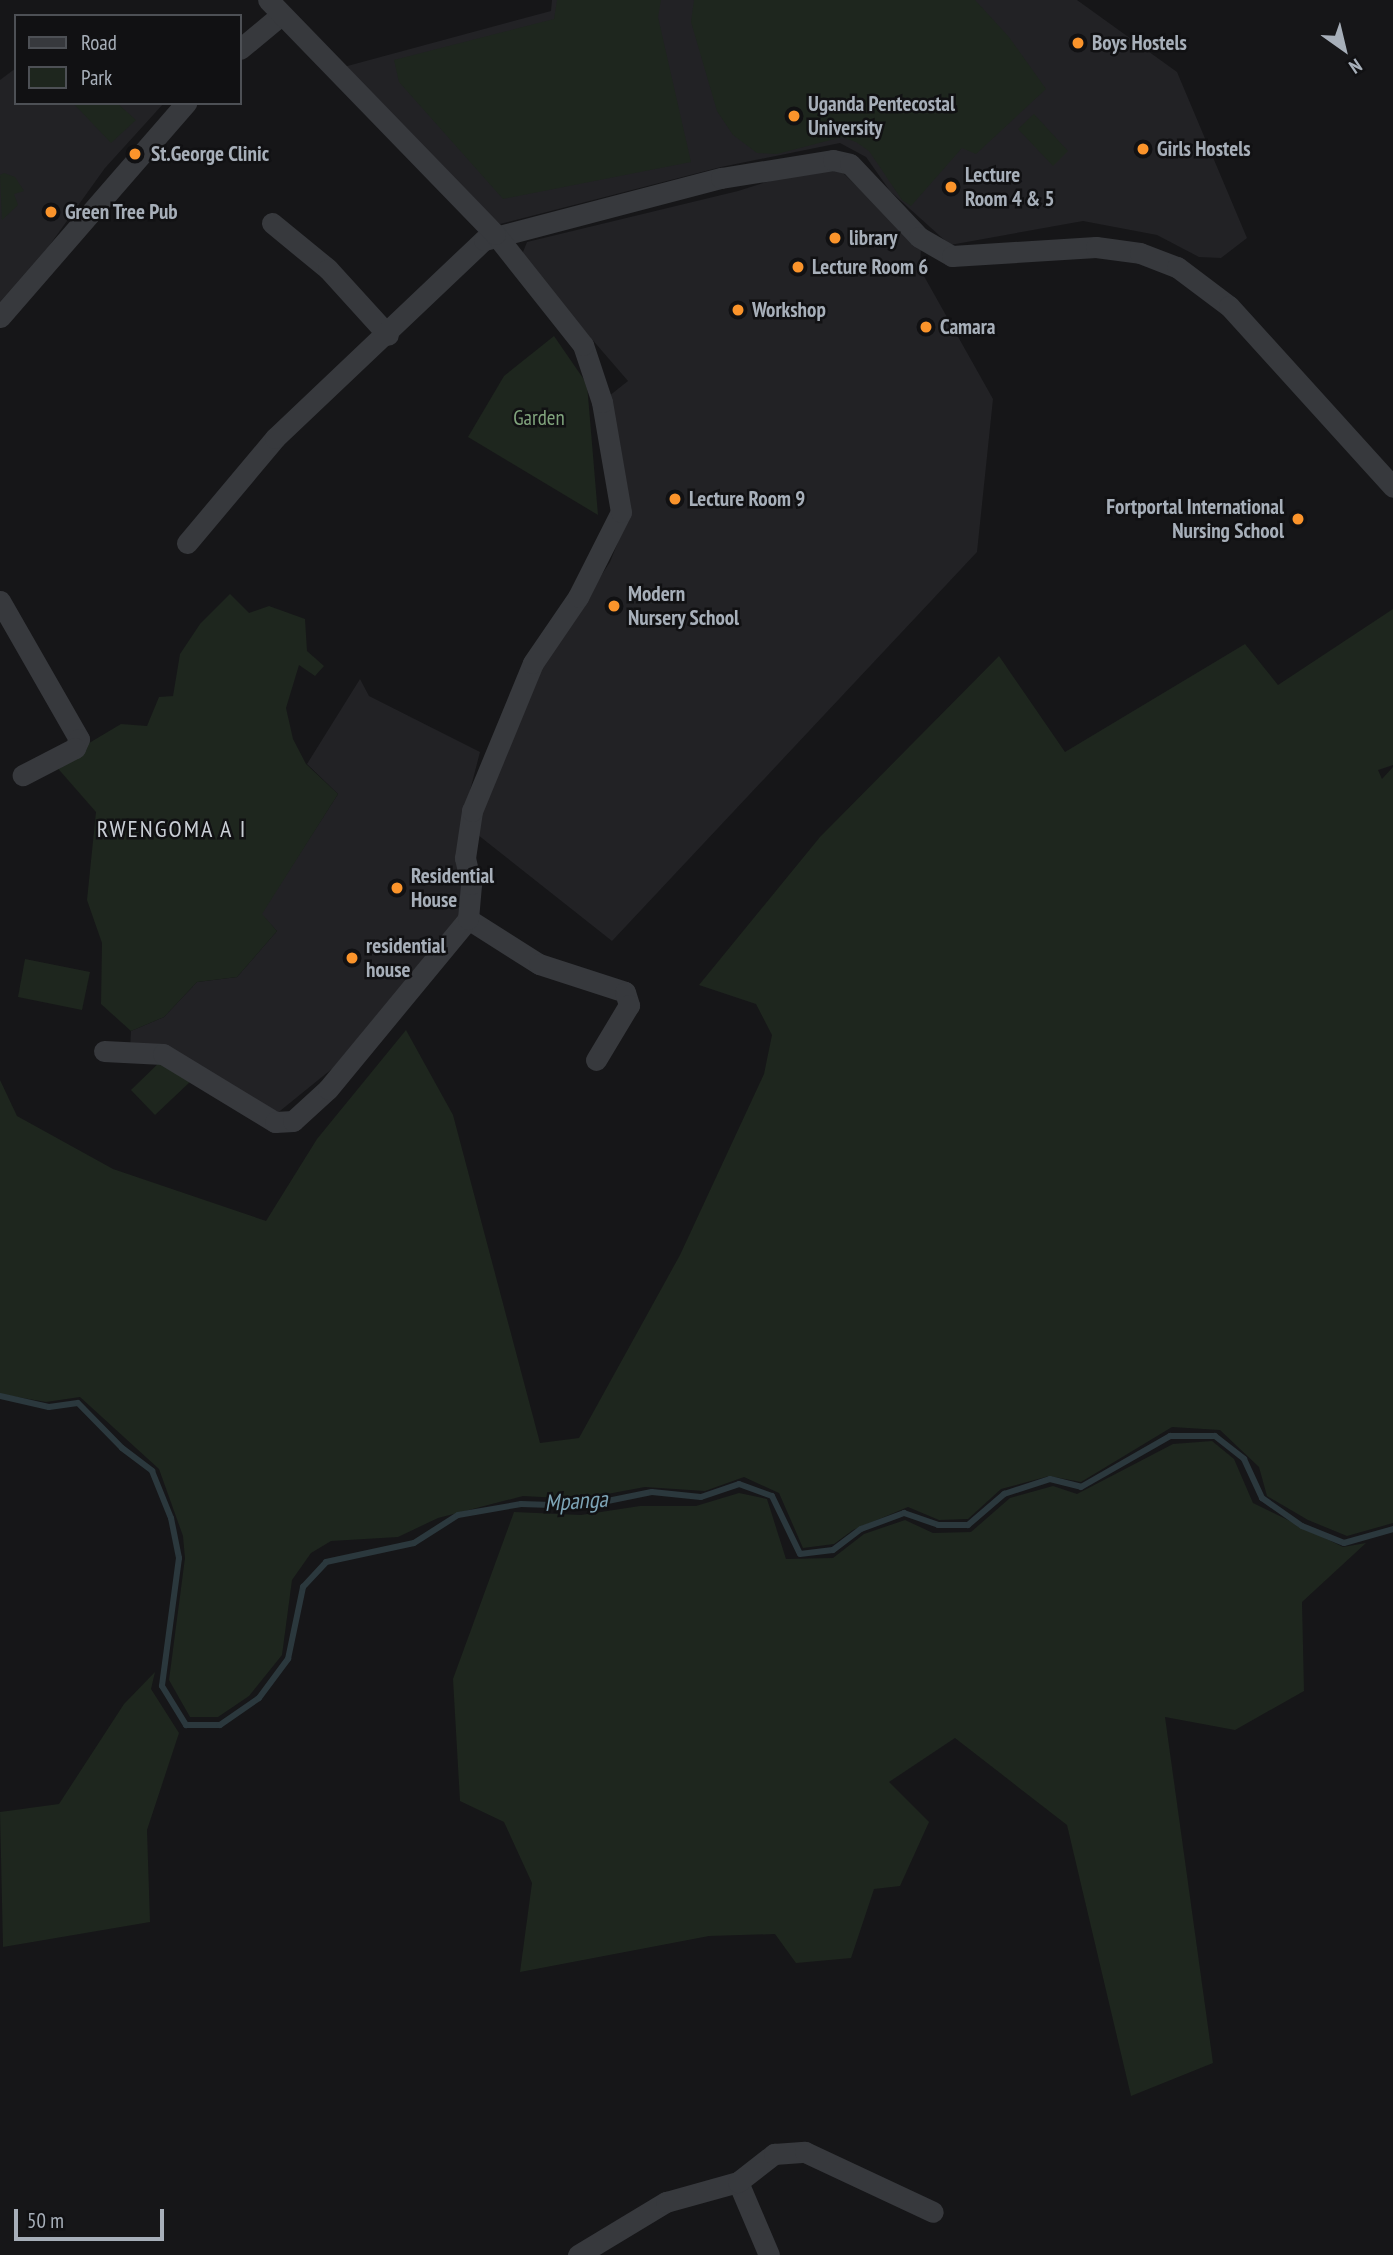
<!DOCTYPE html>
<html>
<head>
<meta charset="utf-8">
<style>
	body { margin:0 }
	#map { position:relative; width:1393px; height:2255px; overflow:hidden; background:#161618; font-family:"PT Sans Narrow",sans-serif }
	div>[style] { position:absolute }
	.built>* { inset:0; background:#222225 }
	.green>* { inset:0; background:#1e261e }
	.stream>* { height:6px; margin:-3px; padding:0 3px; transform-origin:3px; border-radius:3px; background:#2b383d }
	.street>* { height:21px; margin:-10.5px; padding:0 10.5px; transform-origin:10.5px; border-radius:10.5px; background:#37393d }
	.dots>* { width:19px; height:19px; translate:-50% -50%; box-sizing:border-box; border:4px solid #111113; border-radius:50% }
	span { translate:-50% -50%; white-space:nowrap; text-align:center; line-height:1.15; -webkit-text-stroke:5px #111113; paint-order:stroke }
	.poi-label { font-size:21px; color:#a7afb9; font-weight:700 }
	.left { translate:0 -50%; text-align:left }
	.right { translate:-100% -50%; text-align:right }
	.park-label { font-size:21px; color:#81a57d }
	.water-label { font-size:23px; color:#7da4b6; font-style:italic }
	.quarter-label { font-size:24px; color:#c9ced5; letter-spacing:2px }
	.legend { position:absolute; left:14px; top:14px; width:228px; height:91px; box-sizing:border-box; background:#111113; border:2px solid #4d5055; margin:0; padding:9px 12px; list-style:none; font-size:21px; color:#a7afb9 }
	.legend li { display:flex; align-items:center; gap:14px; height:35px }
	.legend b { width:35px; border:2px solid #4d5055 }
	.north { position:absolute; left:1309px; top:14px; width:70px; height:70px; -webkit-text-stroke:5px #111113; paint-order:stroke; rotate:146deg; font-size:19px; font-weight:700; line-height:28px; text-align:center; color:#a7afb9 }
	.north::after { content:''; display:block; margin:auto; width:24px; height:32px; background:#a7afb9; clip-path:polygon(50% 0,100% 100%,50% 72%,0 100%) }
	.scale { position:absolute; left:14px; top:2209px; width:150px; height:32px; box-sizing:border-box; border:4px solid #a7afb9; border-top:0; padding-left:9px; font-size:21px; line-height:24px; white-space:nowrap; color:#a7afb9; -webkit-text-stroke:5px #111113; paint-order:stroke }
</style>
</head>
<body>
<div id="map">
	<div class="built">
		<i style="clip-path:polygon(552px 0,1077px 0,1177px 72px,1247px 238px,1221px 258px,1199px 257px,1157px 235px,1083px 221px,950px 245px,890px 191px,866px 157px,840px 143px,721px 167px,500px 224px,340px 68px,551px 11px)"></i>
		<i style="clip-path:polygon(16px 68px,16px 103px,164px 103px,105px 168px,49px 246px,0 302px,0 80px)"></i>
		<i style="clip-path:polygon(811px 168px,842px 172px,921px 247px,920px 269px,993px 399px,977px 552px,612px 941px,478px 835px,485px 754px,610px 562px,630px 512px,609px 396px,628px 381px,521px 257px,527px 242px,738px 191px)"></i>
		<i style="clip-path:polygon(360px 679px,369px 696px,480px 752px,465px 810px,468px 904px,333px 1068px,275px 1115px,130px 1049px,131px 1031px,164px 1017px,197px 982px,237px 977px,277px 931px,261px 914px,338px 794px,307px 764px)"></i>
	</div>
	<div class="green">
		<i style="clip-path:polygon(557px 0,661px 0,658px 17px,691px 162px,503px 199px,399px 82px,394px 60px,554px 19px)"></i>
		<i style="clip-path:polygon(694px 0,975px 0,1009px 37px,1046px 89px,976px 154px,962px 148px,911px 206px,902px 200px,869px 151px,856px 142px,842px 137px,777px 154px,757px 153px,733px 135px,717px 111px,691px 22px)"></i>
		<i style="clip-path:polygon(73px 103px,117px 103px,136px 120px,111px 143px)"></i>
		<i style="clip-path:polygon(1034px 114px,1068px 151px,1053px 166px,1018px 129px)"></i>
		<i style="clip-path:polygon(4px 173px,15px 177px,24px 191px,14px 194px,18px 205px,2px 220px,0 175px)"></i>
		<i style="clip-path:polygon(554px 336px,587px 384px,598px 515px,468px 437px,504px 376px)"></i>
		<i style="clip-path:polygon(230px 594px,249px 613px,269px 606px,305px 619px,307px 651px,324px 666px,315px 676px,299px 665px,286px 708px,293px 739px,306px 764px,338px 794px,262px 914px,277px 931px,237px 977px,197px 982px,164px 1017px,131px 1031px,101px 1004px,102px 943px,87px 900px,96px 812px,54px 764px,121px 724px,147px 726px,159px 697px,173px 696px,180px 654px,200px 624px)"></i>
		<i style="clip-path:polygon(1393px 609px,1393px 765px,1378px 770px,1382px 779px,1393px 767px,1393px 1523px,1347px 1536px,1308px 1520px,1267px 1496px,1259px 1467px,1220px 1430px,1172px 1427px,1081px 1482px,1049px 1476px,1001px 1489px,968px 1519px,939px 1520px,908px 1507px,853px 1530px,834px 1544px,803px 1548px,779px 1493px,744px 1477px,705px 1491px,645px 1487px,580px 1499px,523px 1496px,438px 1518px,398px 1537px,331px 1541px,311px 1553px,292px 1580px,282px 1655px,249px 1696px,218px 1717px,190px 1717px,169px 1680px,185px 1558px,183px 1536px,159px 1469px,80px 1397px,46px 1402px,0 1394px,0 1080px,17px 1116px,113px 1169px,266px 1221px,317px 1139px,406px 1030px,453px 1115px,540px 1443px,579px 1438px,680px 1255px,764px 1074px,772px 1035px,756px 1004px,699px 985px,820px 837px,999px 656px,1065px 752px,1245px 644px,1278px 685px)"></i>
		<i style="clip-path:polygon(25px 959px,90px 972px,82px 1010px,18px 997px)"></i>
		<i style="clip-path:polygon(166px 1056px,191px 1081px,155px 1115px,131px 1090px)"></i>
		<i style="clip-path:polygon(1212px 1441px,1234px 1459px,1253px 1503px,1343px 1547px,1366px 1543px,1302px 1602px,1304px 1691px,1235px 1730px,1165px 1717px,1213px 2063px,1131px 2096px,1067px 1825px,955px 1738px,889px 1782px,929px 1822px,900px 1886px,874px 1889px,851px 1958px,796px 1963px,775px 1934px,709px 1936px,520px 1972px,532px 1883px,504px 1822px,460px 1801px,453px 1679px,514px 1512px,581px 1515px,640px 1506px,696px 1506px,739px 1493px,767px 1499px,786px 1559px,833px 1558px,864px 1534px,905px 1520px,933px 1533px,971px 1532px,1010px 1498px,1053px 1486px,1077px 1494px,1173px 1444px)"></i>
		<i style="clip-path:polygon(155px 1672px,151px 1689px,179px 1733px,147px 1830px,150px 1922px,3px 1947px,0 1812px,59px 1804px,124px 1704px)"></i>
	</div>
	<div class="stream">
		<i style="left:0;top:1396px;width:50px;rotate:12.7deg"></i>
		<i style="left:49px;top:1407px;width:29px;rotate:-8deg"></i>
		<i style="left:78px;top:1403px;width:63px;rotate:45.6deg"></i>
		<i style="left:122px;top:1448px;width:38px;rotate:37deg"></i>
		<i style="left:152px;top:1471px;width:51px;rotate:68deg"></i>
		<i style="left:171px;top:1518px;width:41px;rotate:78.7deg"></i>
		<i style="left:179px;top:1558px;width:129px;rotate:97.6deg"></i>
		<i style="left:162px;top:1686px;width:46px;rotate:58.4deg"></i>
		<i style="left:186px;top:1725px;width:34px"></i>
		<i style="left:220px;top:1725px;width:47px;rotate:-34.7deg"></i>
		<i style="left:259px;top:1698px;width:49px;rotate:-53.4deg"></i>
		<i style="left:288px;top:1659px;width:74px;rotate:-78.2deg"></i>
		<i style="left:303px;top:1587px;width:34px;rotate:-47deg"></i>
		<i style="left:326px;top:1562px;width:90px;rotate:-12.2deg"></i>
		<i style="left:414px;top:1543px;width:52px;rotate:-32.5deg"></i>
		<i style="left:458px;top:1515px;width:64px;rotate:-9.9deg"></i>
		<i style="left:521px;top:1504px;width:62px;rotate:1.8deg"></i>
		<i style="left:583px;top:1506px;width:70px;rotate:-11.5deg"></i>
		<i style="left:652px;top:1492px;width:49px;rotate:5.8deg"></i>
		<i style="left:701px;top:1497px;width:40px;rotate:-18.9deg"></i>
		<i style="left:739px;top:1484px;width:35px;rotate:20deg"></i>
		<i style="left:772px;top:1496px;width:64px;rotate:64.2deg"></i>
		<i style="left:800px;top:1554px;width:33px;rotate:-7deg"></i>
		<i style="left:833px;top:1550px;width:35px;rotate:-37deg"></i>
		<i style="left:861px;top:1529px;width:46px;rotate:-20.4deg"></i>
		<i style="left:904px;top:1513px;width:36px;rotate:19deg"></i>
		<i style="left:938px;top:1525px;width:30px"></i>
		<i style="left:968px;top:1525px;width:48px;rotate:-40.7deg"></i>
		<i style="left:1004px;top:1494px;width:48px;rotate:-18.1deg"></i>
		<i style="left:1050px;top:1479px;width:32px;rotate:14deg"></i>
		<i style="left:1081px;top:1487px;width:103px;rotate:-29.8deg"></i>
		<i style="left:1170px;top:1436px;width:45px"></i>
		<i style="left:1215px;top:1436px;width:37px;rotate:38deg"></i>
		<i style="left:1244px;top:1459px;width:43px;rotate:65.2deg"></i>
		<i style="left:1262px;top:1498px;width:49px;rotate:35deg"></i>
		<i style="left:1302px;top:1526px;width:45px;rotate:22deg"></i>
		<i style="left:1344px;top:1543px;width:51px;rotate:-15.9deg"></i>
	</div>
	<div class="street">
		<i style="left:240px;top:49px;width:53px;rotate:-39.7deg"></i>
		<i style="left:272px;top:223px;width:72px;rotate:39.4deg"></i>
		<i style="left:328px;top:269px;width:89px;rotate:47.7deg"></i>
		<i style="left:0;top:317px;width:284px;rotate:-49deg"></i>
		<i style="left:187px;top:543px;width:137px;rotate:-50deg"></i>
		<i style="left:275px;top:438px;width:288px;rotate:-43.5deg"></i>
		<i style="left:484px;top:240px;width:245px;rotate:-14.7deg"></i>
		<i style="left:721px;top:178px;width:113px;rotate:-9.1deg"></i>
		<i style="left:833px;top:160px;width:17px;rotate:13deg"></i>
		<i style="left:850px;top:164px;width:100px;rotate:46.6deg"></i>
		<i style="left:919px;top:237px;width:38px;rotate:30deg"></i>
		<i style="left:952px;top:256px;width:144px;rotate:-3.6deg"></i>
		<i style="left:1096px;top:247px;width:44px;rotate:7.8deg"></i>
		<i style="left:1140px;top:253px;width:40px;rotate:21deg"></i>
		<i style="left:1177px;top:267px;width:65px;rotate:36.9deg"></i>
		<i style="left:1229px;top:306px;width:244px;rotate:47.8deg"></i>
		<i style="left:0;top:601px;width:159px;rotate:60.2deg"></i>
		<i style="left:79px;top:739px;width:10px;rotate:114deg"></i>
		<i style="left:75px;top:748px;width:59px;rotate:152.6deg"></i>
		<i style="left:468px;top:919px;width:84px;rotate:32.4deg"></i>
		<i style="left:539px;top:964px;width:90px;rotate:18deg"></i>
		<i style="left:625px;top:992px;width:14px;rotate:73deg"></i>
		<i style="left:629px;top:1005px;width:64px;rotate:121deg"></i>
		<i style="left:104px;top:1051px;width:59px;rotate:2.9deg"></i>
		<i style="left:163px;top:1054px;width:131px;rotate:31.3deg"></i>
		<i style="left:275px;top:1122px;width:18px;rotate:-3deg"></i>
		<i style="left:293px;top:1121px;width:47px;rotate:-42.4deg"></i>
		<i style="left:328px;top:1089px;width:220px;rotate:-50.5deg"></i>
		<i style="left:468px;top:919px;width:35px;rotate:-85deg"></i>
		<i style="left:471px;top:884px;width:27px;rotate:-103deg"></i>
		<i style="left:465px;top:858px;width:48px;rotate:-81.5deg"></i>
		<i style="left:472px;top:811px;width:160px;rotate:-67.6deg"></i>
		<i style="left:533px;top:663px;width:80px;rotate:-55.7deg"></i>
		<i style="left:578px;top:597px;width:95px;rotate:-63.2deg"></i>
		<i style="left:621px;top:512px;width:112px;rotate:-99.8deg"></i>
		<i style="left:602px;top:402px;width:60px;rotate:-108.4deg"></i>
		<i style="left:583px;top:345px;width:142px;rotate:-128.4deg"></i>
		<i style="left:495px;top:234px;width:326px;rotate:-134.1deg"></i>
		<i style="left:738px;top:2182px;width:79px;rotate:67deg"></i>
		<i style="left:578px;top:2255px;width:103px;rotate:-31.1deg"></i>
		<i style="left:666px;top:2202px;width:75px;rotate:-15.5deg"></i>
		<i style="left:738px;top:2182px;width:46px;rotate:-37.9deg"></i>
		<i style="left:774px;top:2154px;width:31px;rotate:-4deg"></i>
		<i style="left:805px;top:2152px;width:141px;rotate:25.1deg"></i>
	</div>
	<div class="dots">
		<i style="left:1078px;top:43px;background:#fb942b"></i>
		<i style="left:794px;top:116px;background:#fb942b"></i>
		<i style="left:1143px;top:149px;background:#fb942b"></i>
		<i style="left:135px;top:154px;background:#fb942b"></i>
		<i style="left:951px;top:187px;background:#fb942b"></i>
		<i style="left:51px;top:212px;background:#fb942b"></i>
		<i style="left:835px;top:238px;background:#fb942b"></i>
		<i style="left:798px;top:267px;background:#fb942b"></i>
		<i style="left:738px;top:310px;background:#fb942b"></i>
		<i style="left:926px;top:327px;background:#fb942b"></i>
		<i style="left:675px;top:499px;background:#fb942b"></i>
		<i style="left:1298px;top:519px;background:#fb942b"></i>
		<i style="left:614px;top:606px;background:#fb942b"></i>
		<i style="left:397px;top:888px;background:#fb942b"></i>
		<i style="left:352px;top:958px;background:#fb942b"></i>
	</div>
	<div class="poi-label">
		<span class="left" style="left:1092px;top:43px">Boys Hostels</span>
		<span class="left" style="left:808px;top:116px">Uganda Pentecostal<br>University</span>
		<span class="left" style="left:1157px;top:149px">Girls Hostels</span>
		<span class="left" style="left:151px;top:154px">St.George Clinic</span>
		<span class="left" style="left:965px;top:187px">Lecture<br>Room 4 &amp; 5</span>
		<span class="left" style="left:65px;top:212px">Green Tree Pub</span>
		<span class="left" style="left:849px;top:238px">library</span>
		<span class="left" style="left:812px;top:267px">Lecture Room 6</span>
		<span class="left" style="left:752px;top:310px">Workshop</span>
		<span class="left" style="left:940px;top:327px">Camara</span>
		<span class="left" style="left:689px;top:499px">Lecture Room 9</span>
		<span class="right" style="left:1284px;top:519px">Fortportal International<br>Nursing School</span>
		<span class="left" style="left:628px;top:606px">Modern<br>Nursery School</span>
		<span class="left" style="left:411px;top:888px">Residential<br>House</span>
		<span class="left" style="left:366px;top:958px">residential<br>house</span>
	</div>
	<div class="park-label">
		<span style="left:539px;top:418px">Garden</span>
	</div>
	<div class="water-label">
		<span style="left:576px;top:1501px;rotate:-4deg">Mpanga</span>
	</div>
	<div class="quarter-label">
		<span style="left:172px;top:829px">RWENGOMA A I</span>
	</div>
	<ul class="legend">
	<li><b style="height:9px;background:#37393d"></b>Road</li>
	<li><b style="height:19px;background:#1e261e"></b>Park</li>
	</ul>
	<div class="north">N</div>
	<div class="scale">50 m</div>
</div>
</body>
</html>
